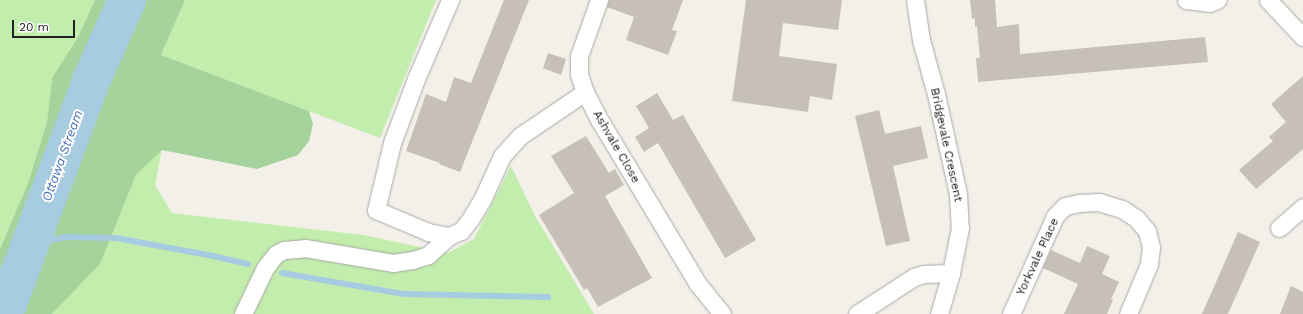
<!DOCTYPE html>
<html>
<head>
<meta charset="utf-8">
<style>
	body { margin:0 }
	#map { position:relative; width:1303px; height:314px; overflow:hidden; background:#f2f0e8; font-family:"Work Sans",sans-serif }
	div>[style] { position:absolute }
	.grass>* { inset:0; background:#c3edac }
	.forest>* { inset:0; background:#a4d39b }
	.stream>* { height:6px; margin:-3px; padding:0 3px; transform-origin:3px; border-radius:3px; background:#a7cce1 }
	.river>* { height:38px; margin:-19px; padding:0 19px; transform-origin:19px; border-radius:19px; background:#a7cce1 }
	.building>* { inset:0; background:#c7c0b6 }
	.roads { filter:drop-shadow(0 0 1px #a8a8a8) drop-shadow(0 0 1px #a8a8a8) }
	.street>* { height:17px; margin:-8.5px; padding:0 8.5px; transform-origin:8.5px; border-radius:8.5px; background:#fff }
	span { translate:-50% -50%; white-space:nowrap; text-align:center; line-height:1.15; -webkit-text-stroke:4px #fff; paint-order:stroke }
	.street-label { font-size:12px; color:#212121 }
	.water-label { font-size:13px; color:#4870b7; font-style:italic }
	.scale { position:absolute; left:12px; top:20px; width:63px; height:18px; box-sizing:border-box; border:2px solid #212121; border-top:0; padding-left:5px; font-size:12px; line-height:14px; white-space:nowrap; color:#212121; -webkit-text-stroke:3px #fff; paint-order:stroke }
</style>
</head>
<body>
<div id="map">
	<div class="grass">
		<i style="clip-path:polygon(0 0,95px 0,78px 37px,52px 78px,47px 122px,28px 183px,0 249px)"></i>
		<i style="clip-path:polygon(185px 0,436px 0,380px 138px,161px 55px)"></i>
		<i style="clip-path:polygon(162px 149px,155px 185px,172px 213px,363px 235px,448px 253px,474px 239px,511px 166px,535px 216px,594px 314px,52px 314px,100px 264px,136px 175px)"></i>
	</div>
	<div class="forest">
		<i style="clip-path:polygon(95px 0,185px 0,161px 55px,309px 111px,313px 124px,309px 141px,298px 155px,257px 169px,162px 150px,136px 175px,100px 264px,52px 314px,0 314px,0 249px,28px 183px,47px 122px,52px 78px,78px 37px)"></i>
	</div>
	<div class="stream">
		<i style="left:30px;top:244px;width:37px;rotate:-11deg"></i>
		<i style="left:66px;top:237px;width:50px;rotate:1.1deg"></i>
		<i style="left:116px;top:238px;width:99px;rotate:10.5deg"></i>
		<i style="left:213px;top:256px;width:36px;rotate:13deg"></i>
		<i style="left:282px;top:273px;width:124px;rotate:9.8deg"></i>
		<i style="left:404px;top:294px;width:144px;rotate:1.2deg"></i>
	</div>
	<div class="river">
		<i style="left:4px;top:314px;width:249px;rotate:-69.5deg"></i>
		<i style="left:91px;top:81px;width:89px;rotate:-66deg"></i>
	</div>
	<div class="building">
		<i style="clip-path:polygon(504px 0,529px 0,460px 172px,439px 164px,440px 163px,406px 151px,426px 94px,446px 102px,454px 77px,471px 83px)"></i>
		<i style="clip-path:polygon(609px 0,683px 0,672px 30px,677px 31px,668px 55px,626px 40px,634px 17px,607px 7px)"></i>
		<i style="clip-path:polygon(746px 0,842px 0,838px 30px,783px 23px,779px 56px,837px 64px,832px 100px,810px 96px,808px 112px,732px 101px)"></i>
		<i style="clip-path:polygon(970px 0,995px 0,997px 27px,1019px 24px,1020px 54px,1205px 37px,1208px 62px,978px 82px,976px 58px,980px 58px,977px 26px,975px 27px,975px 18px,972px 19px)"></i>
		<i style="clip-path:polygon(548px 53px,566px 59px,561px 75px,543px 68px)"></i>
		<i style="clip-path:polygon(1303px 76px,1303px 149px,1256px 189px,1239px 170px,1273px 141px,1269px 137px,1286px 122px,1271px 104px)"></i>
		<i style="clip-path:polygon(657px 93px,673px 120px,683px 115px,756px 240px,725px 258px,658px 143px,644px 152px,635px 137px,649px 128px,636px 106px)"></i>
		<i style="clip-path:polygon(879px 110px,885px 134px,921px 126px,928px 158px,893px 166px,910px 241px,886px 246px,855px 116px)"></i>
		<i style="clip-path:polygon(586px 136px,609px 173px,615px 169px,624px 185px,605px 196px,652px 278px,598px 307px,587px 288px,584px 290px,539px 215px,574px 193px,551px 156px)"></i>
		<i style="clip-path:polygon(1238px 232px,1260px 242px,1228px 314px,1202px 314px)"></i>
		<i style="clip-path:polygon(1087px 246px,1110px 256px,1102px 274px,1119px 282px,1111px 299px,1113px 300px,1107px 314px,1064px 314px,1078px 284px,1043px 268px,1051px 250px,1080px 263px)"></i>
		<i style="clip-path:polygon(1291px 286px,1303px 292px,1303px 314px,1280px 314px)"></i>
	</div>
	<div class="roads">
		<div class="street">
			<i style="left:450px;top:0;width:86px;rotate:113.3deg"></i>
			<i style="left:416px;top:79px;width:68px;rotate:110.6deg"></i>
			<i style="left:392px;top:143px;width:69px;rotate:103.4deg"></i>
			<i style="left:376px;top:210px;width:56px;rotate:22.9deg"></i>
			<i style="left:428px;top:232px;width:21px;rotate:11deg"></i>
			<i style="left:449px;top:236px;width:13px;rotate:-23deg"></i>
			<i style="left:461px;top:231px;width:16px;rotate:-52deg"></i>
			<i style="left:471px;top:218px;width:21px;rotate:-59deg"></i>
			<i style="left:482px;top:200px;width:48px;rotate:-65.6deg"></i>
			<i style="left:502px;top:156px;width:27px;rotate:-48deg"></i>
			<i style="left:520px;top:136px;width:78px;rotate:-34.1deg"></i>
			<i style="left:599px;top:0;width:59px;rotate:109.7deg"></i>
			<i style="left:579px;top:56px;width:18px;rotate:90deg"></i>
			<i style="left:579px;top:74px;width:19px;rotate:72deg"></i>
			<i style="left:585px;top:92px;width:33px;rotate:63deg"></i>
			<i style="left:600px;top:121px;width:190px;rotate:59deg"></i>
			<i style="left:698px;top:284px;width:38px;rotate:51deg"></i>
			<i style="left:915px;top:0;width:40px;rotate:81.5deg"></i>
			<i style="left:921px;top:40px;width:56px;rotate:74.5deg"></i>
			<i style="left:936px;top:94px;width:102px;rotate:77.6deg"></i>
			<i style="left:958px;top:194px;width:34px;rotate:87deg"></i>
			<i style="left:960px;top:228px;width:46px;rotate:101.3deg"></i>
			<i style="left:951px;top:273px;width:43px;rotate:106.3deg"></i>
			<i style="left:1186px;top:0;width:23px;rotate:7deg"></i>
			<i style="left:1209px;top:3px;width:9px;rotate:-21deg"></i>
			<i style="left:1268px;top:0;width:51px;rotate:46.6deg"></i>
			<i style="left:1279px;top:228px;width:32px;rotate:-41deg"></i>
			<i style="left:243px;top:314px;width:51px;rotate:-64.4deg"></i>
			<i style="left:265px;top:268px;width:18px;rotate:-52deg"></i>
			<i style="left:276px;top:254px;width:9px;rotate:-27deg"></i>
			<i style="left:284px;top:250px;width:21px;rotate:-5deg"></i>
			<i style="left:305px;top:248px;width:89px;rotate:9.7deg"></i>
			<i style="left:393px;top:263px;width:20px;rotate:-9deg"></i>
			<i style="left:413px;top:260px;width:16px;rotate:-18deg"></i>
			<i style="left:428px;top:255px;width:28px;rotate:-42deg"></i>
			<i style="left:857px;top:314px;width:68px;rotate:-33deg"></i>
			<i style="left:914px;top:277px;width:10px;rotate:-17deg"></i>
			<i style="left:924px;top:274px;width:27px;rotate:-2deg"></i>
			<i style="left:1011px;top:314px;width:107px;rotate:-65.8deg"></i>
			<i style="left:1055px;top:216px;width:14px;rotate:-45deg"></i>
			<i style="left:1065px;top:206px;width:14px;rotate:-12deg"></i>
			<i style="left:1079px;top:203px;width:20px;rotate:-3deg"></i>
			<i style="left:1099px;top:202px;width:24px;rotate:17deg"></i>
			<i style="left:1122px;top:209px;width:17px;rotate:33deg"></i>
			<i style="left:1136px;top:218px;width:17px;rotate:50deg"></i>
			<i style="left:1147px;top:231px;width:16px;rotate:76deg"></i>
			<i style="left:1151px;top:247px;width:17px;rotate:97deg"></i>
			<i style="left:1149px;top:264px;width:54px;rotate:112.8deg"></i>
		</div>
	</div>
	<div class="street-label">
		<span style="left:946px;top:145px;rotate:78deg">Bridgevale Crescent</span>
		<span style="left:616px;top:147px;rotate:60deg">Ashvale Close</span>
		<span style="left:1038px;top:257px;rotate:-65deg">Yorkvale Place</span>
	</div>
	<div class="water-label">
		<span style="left:63px;top:156px;rotate:-70deg">Ottawa Stream</span>
	</div>
	<div class="scale">20 m</div>
</div>
</body>
</html>
